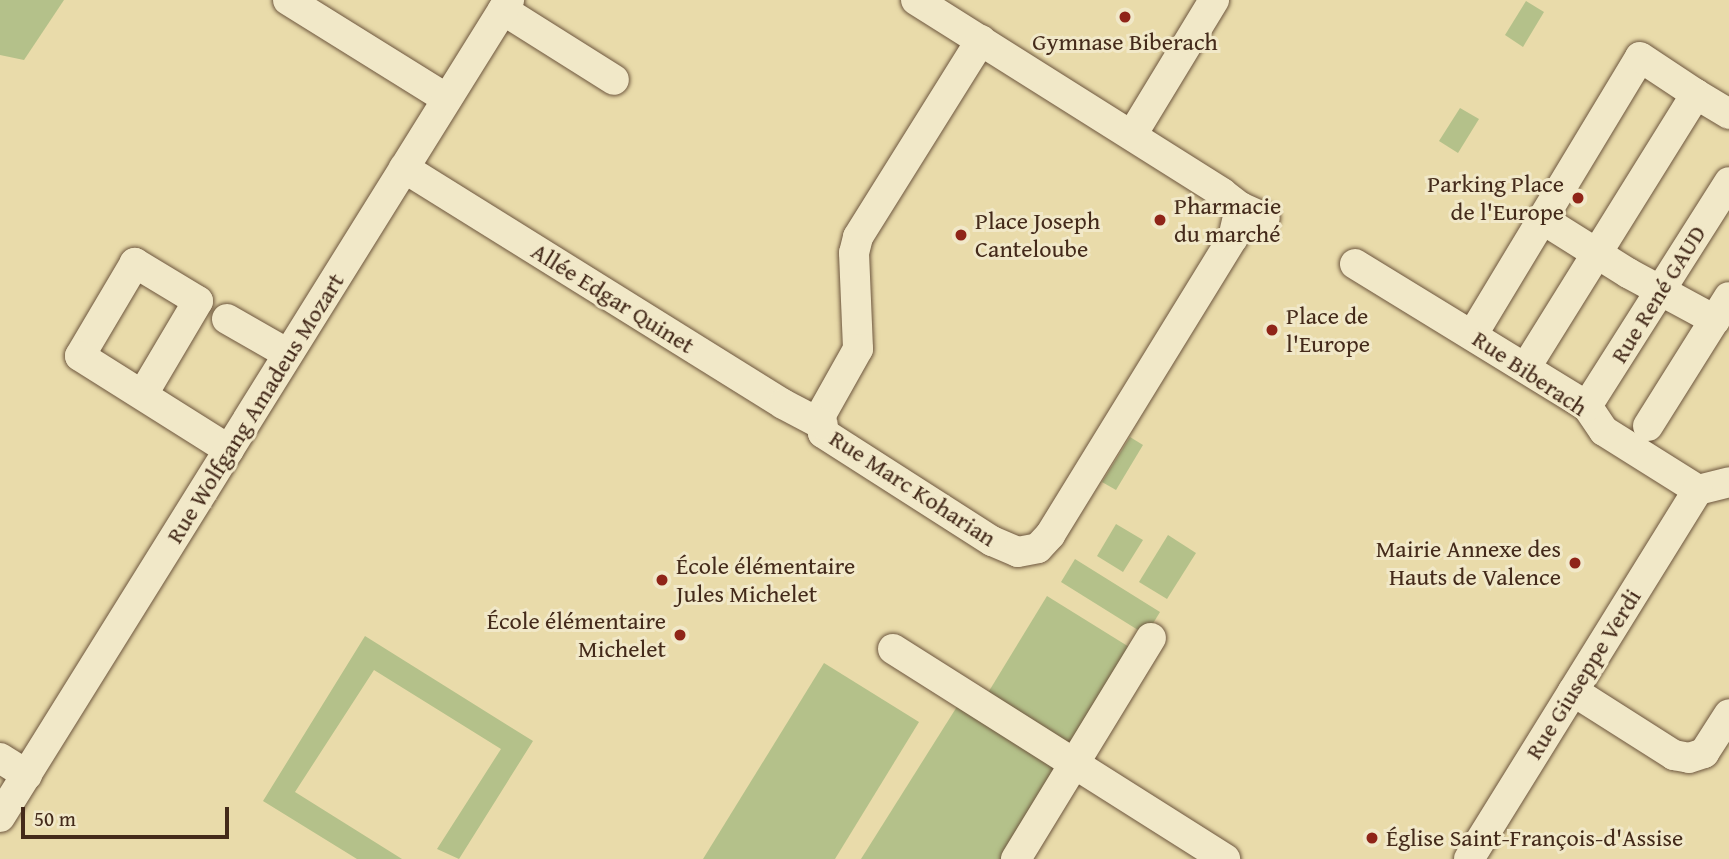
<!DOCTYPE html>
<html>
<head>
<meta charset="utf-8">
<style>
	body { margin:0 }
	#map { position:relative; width:1729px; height:859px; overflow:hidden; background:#e9dbaa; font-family:"Gentium Book Plus",serif }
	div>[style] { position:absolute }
	.green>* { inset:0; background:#b4c18a }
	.roads { filter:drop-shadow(0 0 2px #6d563e) drop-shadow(0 0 2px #6d563e) }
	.minor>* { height:30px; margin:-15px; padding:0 15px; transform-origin:15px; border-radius:15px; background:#f1e8c8 }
	.dots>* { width:19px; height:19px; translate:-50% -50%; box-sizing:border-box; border:4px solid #f1e8c8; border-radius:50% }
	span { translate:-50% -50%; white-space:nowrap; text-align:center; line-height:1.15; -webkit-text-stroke:6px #f1e8c8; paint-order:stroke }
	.poi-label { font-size:24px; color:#442a1a }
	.right { translate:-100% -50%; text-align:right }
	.left { translate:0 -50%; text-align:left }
	.street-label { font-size:24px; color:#442a1a }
	.scale { position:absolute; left:21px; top:807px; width:208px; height:32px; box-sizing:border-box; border:4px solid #442a1a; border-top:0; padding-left:9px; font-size:21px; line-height:24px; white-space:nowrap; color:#442a1a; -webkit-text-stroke:5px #f1e8c8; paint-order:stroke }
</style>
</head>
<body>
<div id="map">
	<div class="green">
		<i style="clip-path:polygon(0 0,64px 0,24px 60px,0 55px)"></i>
		<i style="clip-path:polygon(1526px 1px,1544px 12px,1523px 47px,1505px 35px)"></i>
		<i style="clip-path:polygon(1460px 108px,1479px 119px,1458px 153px,1439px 141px)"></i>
		<i style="clip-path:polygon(1130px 437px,1143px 445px,1116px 490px,1102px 482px)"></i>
		<i style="clip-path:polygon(1116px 524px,1143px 540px,1123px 572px,1097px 556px)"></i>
		<i style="clip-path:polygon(1168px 535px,1196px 553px,1167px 599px,1139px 582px)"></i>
		<i style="clip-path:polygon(1075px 559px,1160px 612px,1146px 635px,1061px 582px)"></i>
		<i style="clip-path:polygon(1047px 596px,1134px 650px,1073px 749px,986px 696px)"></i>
		<i style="clip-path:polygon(365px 636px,533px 741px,459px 859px,437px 849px,501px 749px,374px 670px,295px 792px,402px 859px,357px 859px,263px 801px)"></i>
		<i style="clip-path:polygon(824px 663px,919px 722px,835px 859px,703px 859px)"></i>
		<i style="clip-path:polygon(958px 705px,1058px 768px,1001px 859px,861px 859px)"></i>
	</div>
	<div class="roads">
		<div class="minor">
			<i style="left:288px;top:0;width:187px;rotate:31.9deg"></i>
			<i style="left:916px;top:0;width:362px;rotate:32.2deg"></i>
			<i style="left:1222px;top:193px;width:23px;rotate:38deg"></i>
			<i style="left:1240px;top:207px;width:27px;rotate:24deg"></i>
			<i style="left:503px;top:10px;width:131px;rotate:32.2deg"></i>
			<i style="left:981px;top:40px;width:232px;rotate:122deg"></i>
			<i style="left:858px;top:237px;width:16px;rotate:104deg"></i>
			<i style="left:854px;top:253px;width:96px;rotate:87.6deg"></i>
			<i style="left:858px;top:349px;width:76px;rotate:119.3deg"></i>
			<i style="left:821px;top:415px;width:18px;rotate:84deg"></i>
			<i style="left:823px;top:433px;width:201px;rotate:32.6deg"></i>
			<i style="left:992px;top:541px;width:28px;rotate:23deg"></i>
			<i style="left:1018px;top:552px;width:20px;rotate:-11deg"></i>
			<i style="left:1038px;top:548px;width:18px;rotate:-47deg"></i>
			<i style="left:1050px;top:535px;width:349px;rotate:-58.4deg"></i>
			<i style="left:1233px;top:238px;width:32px;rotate:-77deg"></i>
			<i style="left:1696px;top:94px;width:39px;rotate:31deg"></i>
			<i style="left:1132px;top:135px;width:158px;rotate:-58.7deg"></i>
			<i style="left:404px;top:168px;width:446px;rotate:31.9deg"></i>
			<i style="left:783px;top:404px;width:45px;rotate:27.7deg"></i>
			<i style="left:1542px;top:219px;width:102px;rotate:32.1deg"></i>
			<i style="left:1628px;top:273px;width:99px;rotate:28.4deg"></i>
			<i style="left:1355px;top:264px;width:272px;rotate:31.5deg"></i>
			<i style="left:1587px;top:406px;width:30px;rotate:56deg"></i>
			<i style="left:1604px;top:431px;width:111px;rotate:32.1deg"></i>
			<i style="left:227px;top:319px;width:70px;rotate:29.8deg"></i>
			<i style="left:1473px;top:334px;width:323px;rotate:-58.9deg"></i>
			<i style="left:1640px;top:57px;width:67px;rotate:33.5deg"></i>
			<i style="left:1696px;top:94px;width:322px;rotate:121.9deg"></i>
			<i style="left:143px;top:394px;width:108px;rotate:-59.4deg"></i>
			<i style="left:198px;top:301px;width:74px;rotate:-148.9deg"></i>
			<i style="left:135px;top:263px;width:108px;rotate:120.6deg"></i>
			<i style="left:80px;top:356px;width:176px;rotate:32.2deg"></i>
			<i style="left:1587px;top:406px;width:265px;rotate:-57.6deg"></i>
			<i style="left:1648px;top:426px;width:152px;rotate:-57.9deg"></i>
			<i style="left:1698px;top:490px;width:32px;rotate:-14deg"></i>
			<i style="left:893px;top:649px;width:393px;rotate:32.3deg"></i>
			<i style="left:1573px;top:691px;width:120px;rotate:32.4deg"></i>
			<i style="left:1674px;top:755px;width:15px;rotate:11deg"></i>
			<i style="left:1689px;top:758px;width:16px;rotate:-18deg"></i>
			<i style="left:1704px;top:753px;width:46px;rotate:-57.3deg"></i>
			<i style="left:0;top:758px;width:32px;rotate:32deg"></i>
			<i style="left:0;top:817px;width:963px;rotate:-58.08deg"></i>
			<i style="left:1016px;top:859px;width:259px;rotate:-58.6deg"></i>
			<i style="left:1469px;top:859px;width:434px;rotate:-58.2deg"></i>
		</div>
	</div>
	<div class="dots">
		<i style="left:1125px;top:17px;background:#8f2418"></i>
		<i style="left:1578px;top:198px;background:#8f2418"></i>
		<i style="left:1160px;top:220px;background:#8f2418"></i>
		<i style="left:961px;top:235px;background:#8f2418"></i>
		<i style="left:1272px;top:330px;background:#8f2418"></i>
		<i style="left:1575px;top:563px;background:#8f2418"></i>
		<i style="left:662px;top:580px;background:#8f2418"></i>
		<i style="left:680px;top:635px;background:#8f2418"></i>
		<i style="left:1372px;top:838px;background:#8f2418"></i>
	</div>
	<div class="poi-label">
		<span style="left:1125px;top:42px">Gymnase Biberach</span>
		<span class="right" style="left:1564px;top:198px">Parking Place<br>de l'Europe</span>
		<span class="left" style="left:1174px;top:220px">Pharmacie<br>du marché</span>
		<span class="left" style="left:975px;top:235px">Place Joseph<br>Canteloube</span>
		<span class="left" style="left:1286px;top:330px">Place de<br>l'Europe</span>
		<span class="right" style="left:1561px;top:563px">Mairie Annexe des<br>Hauts de Valence</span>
		<span class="left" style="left:676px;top:580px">École élémentaire<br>Jules Michelet</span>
		<span class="right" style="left:666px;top:635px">École élémentaire<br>Michelet</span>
		<span class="left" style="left:1386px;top:838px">Église Saint-François-d'Assise</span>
	</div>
	<div class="street-label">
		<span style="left:1658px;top:294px;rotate:-58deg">Rue René GAUD</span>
		<span style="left:613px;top:298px;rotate:32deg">Allée Edgar Quinet</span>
		<span style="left:1530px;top:373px;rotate:34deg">Rue Biberach</span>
		<span style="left:255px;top:408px;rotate:-58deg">Rue Wolfgang Amadeus Mozart</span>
		<span style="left:913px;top:488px;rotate:33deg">Rue Marc Koharian</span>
		<span style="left:1583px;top:674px;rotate:-58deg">Rue Giuseppe Verdi</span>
	</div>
	<div class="scale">50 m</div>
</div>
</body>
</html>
